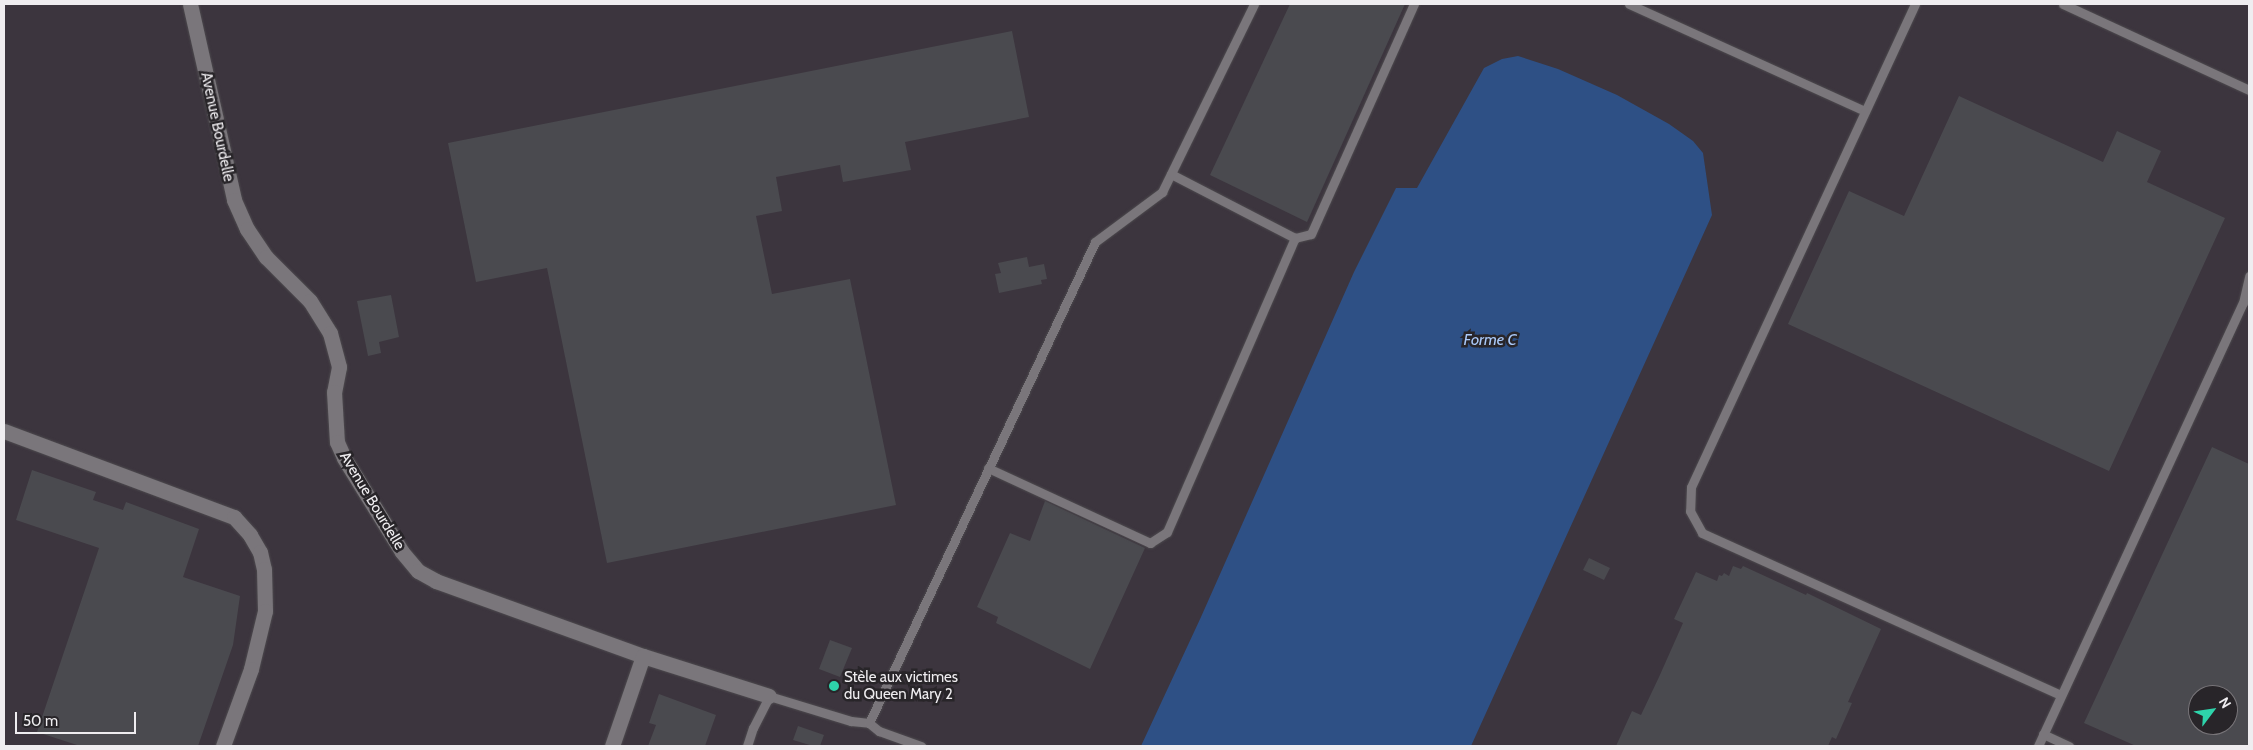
<!DOCTYPE html>
<html>
<head>
<meta charset="utf-8">
<style>
	body { margin:0 }
	#map { position:relative; width:2253px; height:750px; overflow:hidden; background:#322f33; font-family:Cabin,sans-serif }
	div>[style] { position:absolute }
	.built>* { inset:0; background:#3c353e }
	.water>* { inset:0; background:#2e5085 }
	.building>* { inset:0; background:#4a4a4f }
	.roads { filter:drop-shadow(0 0 1px #4d4a4e) drop-shadow(0 0 1px #4d4a4e) }
	.lane>* { height:9px; margin:-4.5px; padding:0 4.5px; transform-origin:4.5px; border-radius:4.5px; background:#7a767b }
	.street>* { height:15px; margin:-7.5px; padding:0 7.5px; transform-origin:7.5px; border-radius:7.5px; background:#7a767b }
	.dots>* { width:14px; height:14px; translate:-50% -50%; box-sizing:border-box; border:2px solid #282529; border-radius:50% }
	span { translate:-50% -50%; white-space:nowrap; text-align:center; line-height:1.15; -webkit-text-stroke:5px #282529; paint-order:stroke }
	.street-label { font-size:15px; color:#efedf0 }
	.poi-label { font-size:15px; color:#efedf0 }
	.left { translate:0 -50%; text-align:left }
	.water-label { font-size:16px; color:#abcafa; font-style:italic }
	.frame { position:absolute; inset:0; border:5px solid #efedf0; pointer-events:none }
	.north { position:absolute; left:2188px; top:685px; width:50px; height:50px; box-sizing:border-box; background:#282529; border:1px solid #787579; border-radius:50%; rotate:59deg; font-size:14px; font-weight:700; line-height:20px; text-align:center; color:#efedf0 }
	.north::after { content:''; display:block; margin:auto; width:18px; height:22px; background:#2ed4ab; clip-path:polygon(50% 0,100% 100%,50% 72%,0 100%) }
	.scale { position:absolute; left:15px; top:712px; width:121px; height:22px; box-sizing:border-box; border:2px solid #efedf0; border-top:0; padding-left:6px; font-size:15px; line-height:18px; white-space:nowrap; color:#efedf0; -webkit-text-stroke:4px #282529; paint-order:stroke }
</style>
</head>
<body>
<div id="map">
	<div class="built">
		<i style="clip-path:polygon(evenodd,4px 4px,2249px 4px,2249px 746px,4px 746px,4px 4px,2198px 695px,2228px 695px,2228px 725px,2198px 725px,2198px 695px)"></i>
	</div>
	<div class="water">
		<i style="clip-path:polygon(1518px 56px,1558px 69px,1617px 95px,1669px 124px,1693px 141px,1703px 153px,1712px 215px,1471px 746px,1141px 746px,1201px 617px,1354px 272px,1396px 188px,1417px 188px,1484px 68px,1502px 59px)"></i>
	</div>
	<div class="building">
		<i style="clip-path:polygon(1290px 4px,1405px 4px,1307px 222px,1210px 175px)"></i>
		<i style="clip-path:polygon(1012px 31px,1029px 117px,905px 142px,911px 170px,843px 182px,840px 165px,776px 177px,782px 211px,756px 216px,772px 294px,850px 279px,896px 505px,607px 563px,547px 268px,476px 282px,448px 143px)"></i>
		<i style="clip-path:polygon(1959px 96px,2103px 162px,2117px 131px,2161px 151px,2147px 182px,2225px 218px,2109px 471px,1788px 324px,1849px 191px,1904px 216px)"></i>
		<i style="clip-path:polygon(1027px 257px,1029px 267px,1044px 264px,1047px 279px,1041px 280px,1042px 284px,999px 293px,995px 274px,1001px 273px,998px 263px)"></i>
		<i style="clip-path:polygon(391px 295px,399px 337px,379px 342px,381px 353px,368px 356px,357px 301px)"></i>
		<i style="clip-path:polygon(evenodd,2212px 447px,2249px 464px,2249px 746px,2136px 746px,2084px 723px,2212px 447px,2198px 695px,2228px 695px,2228px 725px,2198px 725px,2198px 695px)"></i>
		<i style="clip-path:polygon(32px 470px,96px 492px,93px 500px,123px 510px,126px 502px,199px 529px,183px 577px,240px 596px,233px 645px,198px 746px,80px 746px,37px 732px,99px 548px,16px 520px)"></i>
		<i style="clip-path:polygon(1045px 501px,1145px 548px,1090px 669px,996px 623px,998px 617px,977px 607px,1010px 533px,1030px 541px)"></i>
		<i style="clip-path:polygon(1589px 558px,1610px 568px,1604px 580px,1583px 570px)"></i>
		<i style="clip-path:polygon(1733px 566px,1741px 569px,1743px 566px,1806px 595px,1807px 593px,1881px 629px,1848px 702px,1852px 703px,1836px 739px,1832px 737px,1828px 746px,1616px 746px,1632px 711px,1641px 715px,1659px 677px,1683px 623px,1674px 619px,1696px 572px,1717px 581px,1719px 575px,1722px 576px,1724px 573px,1729px 576px)"></i>
		<i style="clip-path:polygon(830px 640px,852px 648px,840px 677px,819px 669px)"></i>
		<i style="clip-path:polygon(659px 694px,716px 715px,705px 746px,648px 746px,656px 725px,649px 723px)"></i>
		<i style="clip-path:polygon(798px 726px,824px 735px,820px 746px,813px 746px,793px 740px)"></i>
	</div>
	<div class="roads">
		<div class="lane">
			<i style="left:1629px;top:4px;width:259px;rotate:24.4deg"></i>
			<i style="left:1915px;top:4px;width:532px;rotate:114.88deg"></i>
			<i style="left:1691px;top:487px;width:24px;rotate:92deg"></i>
			<i style="left:1690px;top:511px;width:25px;rotate:61deg"></i>
			<i style="left:1702px;top:533px;width:393px;rotate:24.3deg"></i>
			<i style="left:2063px;top:4px;width:205px;rotate:24.8deg"></i>
			<i style="left:1171px;top:174px;width:140px;rotate:27.3deg"></i>
			<i style="left:1295px;top:238px;width:16px;rotate:-14deg"></i>
			<i style="left:1311px;top:234px;width:252px;rotate:-65.9deg"></i>
			<i style="left:988px;top:468px;width:179px;rotate:24.8deg"></i>
			<i style="left:1150px;top:543px;width:20px;rotate:-33deg"></i>
			<i style="left:1167px;top:532px;width:321px;rotate:-66.5deg"></i>
			<i style="left:869px;top:723px;width:13px;rotate:39deg"></i>
			<i style="left:879px;top:731px;width:45px;rotate:19.7deg"></i>
			<i style="left:2043px;top:734px;width:29px;rotate:25deg"></i>
			<i style="left:747px;top:746px;width:19px;rotate:-72deg"></i>
			<i style="left:753px;top:728px;width:36px;rotate:-63deg"></i>
			<i style="left:769px;top:696px;width:86px;rotate:17deg"></i>
			<i style="left:851px;top:721px;width:18px;rotate:6deg"></i>
			<i style="left:869px;top:723px;width:531px;rotate:-64.83deg"></i>
			<i style="left:1095px;top:242px;width:84px;rotate:-36.7deg"></i>
			<i style="left:1162px;top:192px;width:209px;rotate:-63.9deg"></i>
			<i style="left:2038px;top:746px;width:488px;rotate:-65.2deg"></i>
			<i style="left:2243px;top:303px;width:28px;rotate:-77deg"></i>
		</div>
		<div class="street">
			<i style="left:190px;top:4px;width:201px;rotate:77.3deg"></i>
			<i style="left:234px;top:200px;width:32px;rotate:66deg"></i>
			<i style="left:247px;top:229px;width:34px;rotate:56deg"></i>
			<i style="left:266px;top:257px;width:62px;rotate:45deg"></i>
			<i style="left:310px;top:301px;width:38px;rotate:58deg"></i>
			<i style="left:330px;top:333px;width:35px;rotate:75deg"></i>
			<i style="left:339px;top:367px;width:25px;rotate:101deg"></i>
			<i style="left:334px;top:392px;width:50px;rotate:86.6deg"></i>
			<i style="left:337px;top:442px;width:17px;rotate:66deg"></i>
			<i style="left:344px;top:458px;width:110px;rotate:58.3deg"></i>
			<i style="left:402px;top:552px;width:25px;rotate:50deg"></i>
			<i style="left:418px;top:571px;width:21px;rotate:29deg"></i>
			<i style="left:436px;top:581px;width:220px;rotate:19.9deg"></i>
			<i style="left:643px;top:656px;width:132px;rotate:17.6deg"></i>
			<i style="left:4px;top:431px;width:246px;rotate:20.5deg"></i>
			<i style="left:234px;top:517px;width:24px;rotate:48deg"></i>
			<i style="left:250px;top:535px;width:20px;rotate:60deg"></i>
			<i style="left:260px;top:552px;width:17px;rotate:77deg"></i>
			<i style="left:264px;top:569px;width:42px;rotate:88.6deg"></i>
			<i style="left:265px;top:611px;width:60px;rotate:103.6deg"></i>
			<i style="left:251px;top:669px;width:82px;rotate:110deg"></i>
			<i style="left:612px;top:746px;width:95px;rotate:-71deg"></i>
		</div>
	</div>
	<div class="dots">
		<i style="left:834px;top:686px;background:#2ed4ab"></i>
	</div>
	<div class="street-label">
		<span style="left:217px;top:127px;rotate:78deg">Avenue Bourdelle</span>
		<span style="left:372px;top:501px;rotate:59deg">Avenue Bourdelle</span>
	</div>
	<div class="poi-label">
		<span class="left" style="left:844px;top:686px">Stèle aux victimes<br>du Queen Mary 2</span>
	</div>
	<div class="water-label">
		<span style="left:1490px;top:340px">Forme C</span>
	</div>
	<div class="frame"></div>
	<div class="north">N</div>
	<div class="scale">50 m</div>
</div>
</body>
</html>
